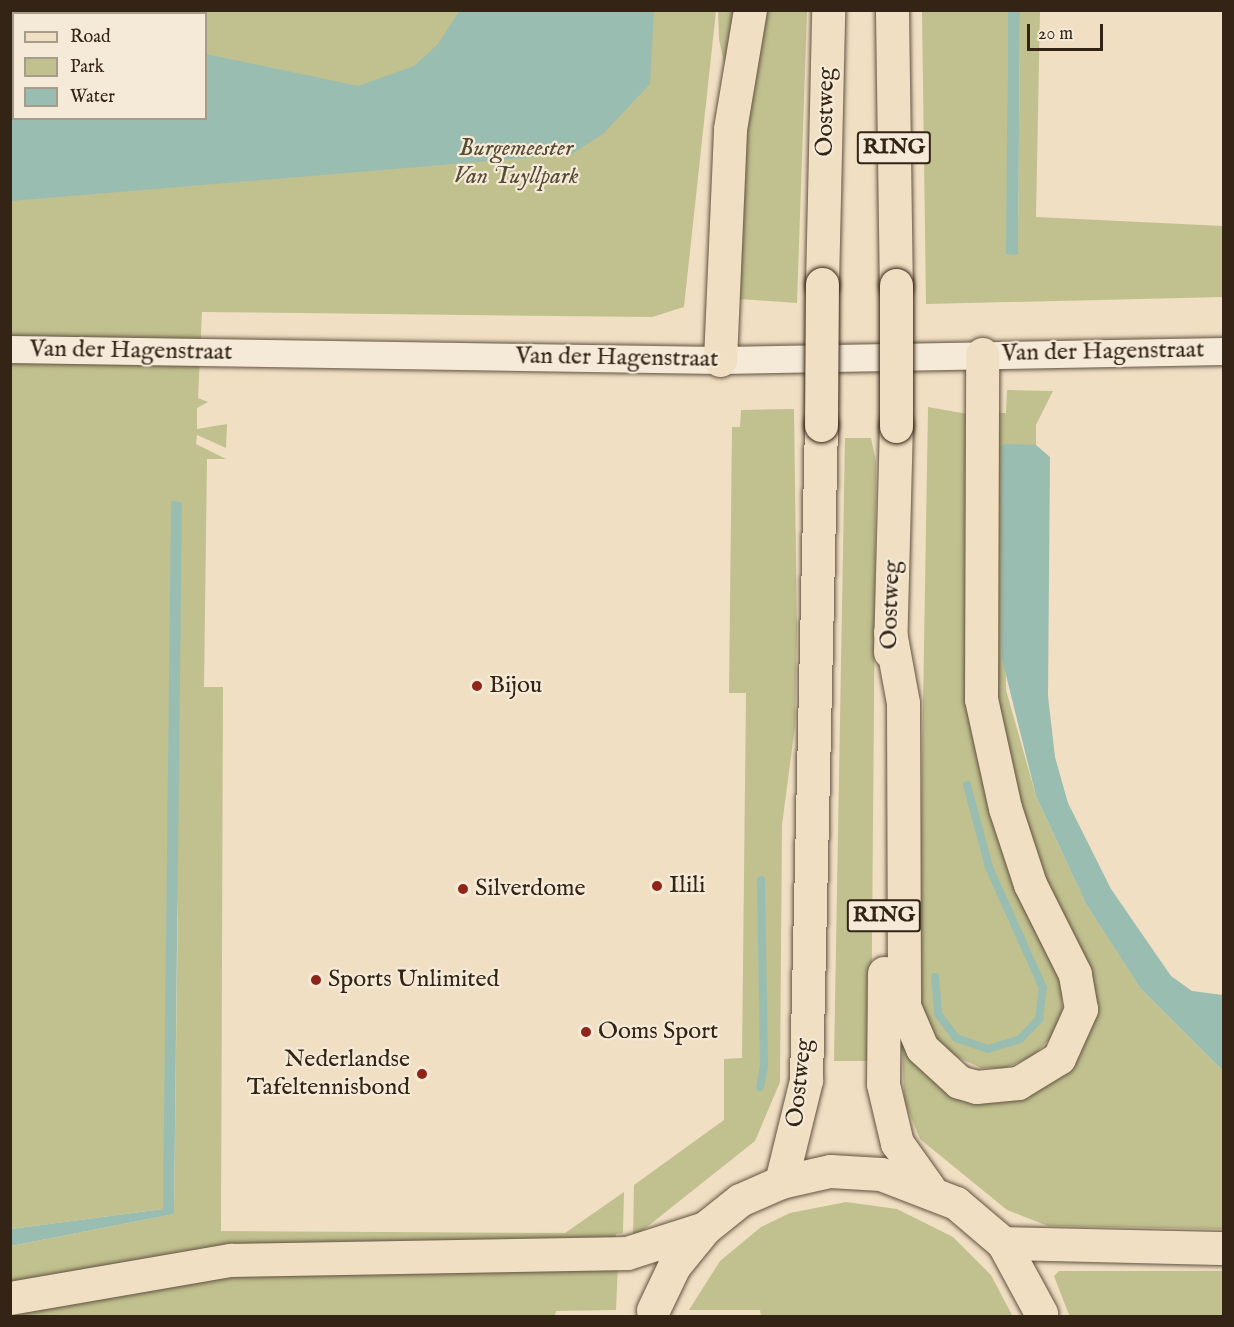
<!DOCTYPE html>
<html>
<head>
<meta charset="utf-8">
<style>
	body { margin:0 }
	#map { position:relative; width:1234px; height:1327px; overflow:hidden; background:#f0dfc3; font-family:"IM FELL English",serif }
	div>[style] { position:absolute }
	.green>* { inset:0; background:#c1c08f }
	.water>* { inset:0; background:#9abdb1 }
	.stream>* { height:8px; margin:-4px; padding:0 4px; transform-origin:4px; border-radius:4px; background:#9abdb1 }
	.roads { filter:drop-shadow(0 0 2px #625340) drop-shadow(0 0 2px #625340) }
	.minor>* { height:27px; margin:-13.5px; padding:0 13.5px; transform-origin:13.5px; border-radius:13.5px; background:#f5ead8 }
	.major>* { height:33px; margin:-16.5px; padding:0 16.5px; transform-origin:16.5px; border-radius:16.5px; background:#f0dfc3 }
	.bridges { filter:drop-shadow(0 0 2px #332415) drop-shadow(0 0 2px #332415) }
	.major-bridge>* { height:33px; margin:-16.5px; padding:0 16.5px; transform-origin:16.5px; border-radius:16.5px; background:#f0dfc3 }
	.dots>* { width:16px; height:16px; translate:-50% -50%; box-sizing:border-box; border:3px solid #f5ead8; border-radius:50% }
	span { translate:-50% -50%; white-space:nowrap; text-align:center; line-height:1.15; -webkit-text-stroke:4.5px #f5ead8; paint-order:stroke }
	.shield-label span { padding:2px 4px; background:#f5ead8; border:2px solid; border-radius:4px; -webkit-text-stroke-width:0 }
	.shield-label { font-size:22px; color:#332415; font-weight:700 }
	.street-label { font-size:24px; color:#332415 }
	.park-label { font-size:24px; color:#564b34; font-style:italic }
	.poi-label { font-size:24px; color:#332415 }
	.left { translate:0 -50%; text-align:left }
	.right { translate:-100% -50%; text-align:right }
	.frame { position:absolute; inset:0; border:12px solid #332415; pointer-events:none }
	.legend { position:absolute; left:12px; top:12px; width:195px; height:108px; box-sizing:border-box; background:#f5ead8; border:2px solid #a79b8a; margin:0; padding:8px 10px; list-style:none; font-size:18px; color:#332415 }
	.legend li { display:flex; align-items:center; gap:12px; height:30px }
	.legend b { width:30px; border:2px solid #a79b8a }
	.scale { position:absolute; left:1027px; top:24px; width:76px; height:27px; box-sizing:border-box; border:3px solid #332415; border-top:0; padding-left:8px; font-size:18px; line-height:21px; white-space:nowrap; color:#332415; -webkit-text-stroke:4px #f5ead8; paint-order:stroke }
</style>
</head>
<body>
<div id="map">
	<div class="green">
		<i style="clip-path:polygon(evenodd,10px 11px,716px 11px,684px 307px,652px 317px,202px 312px,198px 398px,208px 402px,197px 408px,197px 429px,227px 424px,226px 448px,197px 435px,196px 444px,226px 459px,207px 459px,204px 687px,223px 687px,221px 1231px,565px 1233px,624px 1192px,623px 1233px,616px 1234px,615px 1243px,11px 1287px,11px 1246px,174px 1214px,178px 897px,163px 1209px,11px 1229px,10px 11px,14px 14px,206px 14px,206px 118px,14px 118px,14px 14px)"></i>
		<i style="clip-path:polygon(718px 11px,807px 11px,797px 303px,740px 299px,743px 146px,719px 40px)"></i>
		<i style="clip-path:polygon(922px 11px,1008px 11px,1007px 254px,1018px 254px,1020px 11px,1040px 11px,1036px 217px,1223px 226px,1223px 297px,926px 304px)"></i>
		<i style="clip-path:polygon(1007px 390px,1053px 391px,1036px 425px,1036px 445px,1001px 446px,1006px 690px,1036px 796px,1086px 904px,1142px 990px,1223px 1071px,1223px 1229px,1048px 1226px,1007px 1210px,920px 1139px,904px 1100px,902px 1031px,930px 1074px,1070px 1063px,1061px 926px,996px 734px,990px 413px,1006px 413px)"></i>
		<i style="clip-path:polygon(928px 407px,973px 415px,970px 631px,1062px 972px,1062px 1015px,1052px 1037px,1031px 1057px,1005px 1068px,981px 1068px,942px 1050px,918px 1007px)"></i>
		<i style="clip-path:polygon(794px 409px,797px 631px,795px 726px,782px 825px,780px 1082px,755px 1141px,633px 1238px,634px 1185px,724px 1120px,724px 1059px,742px 1058px,746px 693px,729px 693px,732px 427px,740px 427px,741px 410px)"></i>
		<i style="clip-path:polygon(845px 438px,871px 438px,876px 462px,871px 1061px,834px 1061px)"></i>
		<i style="clip-path:polygon(846px 1202px,897px 1209px,953px 1237px,991px 1275px,1012px 1315px,761px 1316px,760px 1310px,689px 1310px,720px 1261px,761px 1227px,790px 1213px)"></i>
		<i style="clip-path:polygon(618px 1264px,616px 1310px,556px 1311px,555px 1316px,11px 1316px,10px 1306px,215px 1271px)"></i>
		<i style="clip-path:polygon(1059px 1271px,1223px 1271px,1223px 1316px,1069px 1315px,1054px 1276px)"></i>
	</div>
	<div class="water">
		<i style="clip-path:polygon(11px 11px,33px 13px,14px 14px,14px 118px,206px 118px,206px 54px,358px 86px,414px 66px,438px 44px,459px 11px,654px 11px,650px 84px,604px 133px,572px 154px,11px 201px)"></i>
		<i style="clip-path:polygon(1008px 11px,1020px 11px,1018px 255px,1006px 254px)"></i>
		<i style="clip-path:polygon(1005px 444px,1036px 445px,1050px 457px,1048px 696px,1055px 757px,1068px 803px,1111px 889px,1171px 976px,1192px 991px,1223px 995px,1223px 1071px,1141px 989px,1086px 904px,1036px 796px,1002px 659px,1001px 446px)"></i>
		<i style="clip-path:polygon(171px 501px,182px 502px,174px 1214px,11px 1246px,11px 1229px,163px 1209px)"></i>
	</div>
	<div class="stream">
		<i style="left:935px;top:977px;width:37px;rotate:85deg"></i>
		<i style="left:938px;top:1014px;width:30px;rotate:53deg"></i>
		<i style="left:956px;top:1038px;width:34px;rotate:19deg"></i>
		<i style="left:988px;top:1049px;width:34px;rotate:-17deg"></i>
		<i style="left:1020px;top:1039px;width:28px;rotate:-46deg"></i>
		<i style="left:1039px;top:1019px;width:31px;rotate:-83deg"></i>
		<i style="left:1043px;top:988px;width:133px;rotate:-114.1deg"></i>
		<i style="left:989px;top:867px;width:85px;rotate:-105deg"></i>
		<i style="left:760px;top:1087px;width:20px;rotate:-79deg"></i>
		<i style="left:764px;top:1067px;width:187px;rotate:-90.9deg"></i>
	</div>
	<div class="roads">
		<div class="minor">
			<i style="left:10px;top:349px;width:710px;rotate:0.89deg"></i>
			<i style="left:720px;top:360px;width:504px;rotate:-1.02deg"></i>
		</div>
		<div class="major">
			<i style="left:892px;top:10px;width:275px;rotate:89.2deg"></i>
			<i style="left:822px;top:284px;width:274px;rotate:-88.7deg"></i>
			<i style="left:720px;top:360px;width:231px;rotate:-87.5deg"></i>
			<i style="left:730px;top:129px;width:121px;rotate:-80.5deg"></i>
			<i style="left:890px;top:632px;width:72px;rotate:79.6deg"></i>
			<i style="left:903px;top:703px;width:303px;rotate:89.8deg"></i>
			<i style="left:904px;top:1006px;width:46px;rotate:66.8deg"></i>
			<i style="left:922px;top:1048px;width:50px;rotate:42.6deg"></i>
			<i style="left:959px;top:1082px;width:18px;rotate:16deg"></i>
			<i style="left:976px;top:1087px;width:42px;rotate:-5.4deg"></i>
			<i style="left:1018px;top:1083px;width:48px;rotate:-31.4deg"></i>
			<i style="left:1059px;top:1058px;width:54px;rotate:-65.8deg"></i>
			<i style="left:1081px;top:1009px;width:36px;rotate:-100deg"></i>
			<i style="left:1075px;top:974px;width:101px;rotate:-116.6deg"></i>
			<i style="left:1030px;top:884px;width:80px;rotate:-108.2deg"></i>
			<i style="left:1005px;top:808px;width:112px;rotate:-102.4deg"></i>
			<i style="left:981px;top:699px;width:345px;rotate:-89.8deg"></i>
			<i style="left:890px;top:652px;width:226px;rotate:-88.5deg"></i>
			<i style="left:884px;top:973px;width:111px;rotate:90.5deg"></i>
			<i style="left:883px;top:1084px;width:61px;rotate:76.7deg"></i>
			<i style="left:897px;top:1143px;width:55px;rotate:54.6deg"></i>
			<i style="left:781px;top:1182px;width:105px;rotate:-76.2deg"></i>
			<i style="left:806px;top:1080px;width:655px;rotate:-88.69deg"></i>
			<i style="left:1003px;top:1243px;width:221px;rotate:1.3deg"></i>
			<i style="left:10px;top:1298px;width:224px;rotate:-9.8deg"></i>
			<i style="left:231px;top:1260px;width:396px;rotate:-1deg"></i>
			<i style="left:627px;top:1253px;width:82px;rotate:-17.8deg"></i>
			<i style="left:653px;top:1310px;width:49px;rotate:-64.5deg"></i>
			<i style="left:674px;top:1266px;width:49px;rotate:-50.8deg"></i>
			<i style="left:705px;top:1228px;width:45px;rotate:-38.7deg"></i>
			<i style="left:740px;top:1200px;width:45px;rotate:-23.7deg"></i>
			<i style="left:781px;top:1182px;width:50px;rotate:-12.7deg"></i>
			<i style="left:830px;top:1171px;width:51px;rotate:3.4deg"></i>
			<i style="left:881px;top:1174px;width:80px;rotate:21.1deg"></i>
			<i style="left:956px;top:1203px;width:62px;rotate:40.4deg"></i>
			<i style="left:1003px;top:1243px;width:80px;rotate:61.5deg"></i>
		</div>
	</div>
	<div class="bridges">
		<div class="major-bridge">
			<i style="left:821px;top:425px;width:141px;rotate:-89.6deg"></i>
			<i style="left:896px;top:426px;width:141px;rotate:-90deg"></i>
		</div>
	</div>
	<div class="dots">
		<i style="left:477px;top:686px;background:#8f2418"></i>
		<i style="left:657px;top:886px;background:#8f2418"></i>
		<i style="left:463px;top:889px;background:#8f2418"></i>
		<i style="left:316px;top:980px;background:#8f2418"></i>
		<i style="left:586px;top:1032px;background:#8f2418"></i>
		<i style="left:422px;top:1074px;background:#8f2418"></i>
	</div>
	<div class="shield-label">
		<span style="left:894px;top:148px">RING</span>
		<span style="left:884px;top:916px">RING</span>
	</div>
	<div class="street-label">
		<span style="left:826px;top:112px;rotate:-89deg">Oostweg</span>
		<span style="left:131px;top:351px;rotate:1deg">Van der Hagenstraat</span>
		<span style="left:1103px;top:352px;rotate:-1deg">Van der Hagenstraat</span>
		<span style="left:617px;top:358px;rotate:1deg">Van der Hagenstraat</span>
		<span style="left:891px;top:605px;rotate:-88deg">Oostweg</span>
		<span style="left:800px;top:1083px;rotate:-84deg">Oostweg</span>
	</div>
	<div class="park-label">
		<span style="left:516px;top:163px">Burgemeester<br>Van Tuyllpark</span>
	</div>
	<div class="poi-label">
		<span class="left" style="left:489px;top:686px">Bijou</span>
		<span class="left" style="left:669px;top:886px">Ilili</span>
		<span class="left" style="left:475px;top:889px">Silverdome</span>
		<span class="left" style="left:328px;top:980px">Sports Unlimited</span>
		<span class="left" style="left:598px;top:1032px">Ooms Sport</span>
		<span class="right" style="left:410px;top:1074px">Nederlandse<br>Tafeltennisbond</span>
	</div>
	<div class="frame"></div>
	<ul class="legend">
	<li><b style="height:8px;background:#f0dfc3"></b>Road</li>
	<li><b style="height:16px;background:#c1c08f"></b>Park</li>
	<li><b style="height:16px;background:#9abdb1"></b>Water</li>
	</ul>
	<div class="scale">20 m</div>
</div>
</body>
</html>
